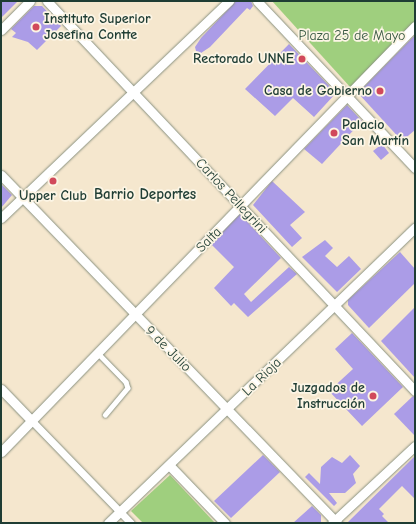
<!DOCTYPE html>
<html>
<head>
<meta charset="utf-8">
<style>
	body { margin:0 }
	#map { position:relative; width:416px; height:524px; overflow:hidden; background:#f5e7ce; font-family:"Comic Neue",sans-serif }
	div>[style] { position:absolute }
	.green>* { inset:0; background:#9fcf7e }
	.building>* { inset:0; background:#ab9ce7 }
	.roads { filter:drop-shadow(0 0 1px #8a9281) drop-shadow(0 0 1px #8a9281) }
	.service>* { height:4.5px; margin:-2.25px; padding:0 2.25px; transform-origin:2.25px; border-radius:2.25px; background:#fff }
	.pedestrian>* { height:7px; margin:-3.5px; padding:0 3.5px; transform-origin:3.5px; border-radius:3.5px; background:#fff }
	.minor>* { height:9px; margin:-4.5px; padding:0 4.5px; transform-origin:4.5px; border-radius:4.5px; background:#fff }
	.dots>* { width:11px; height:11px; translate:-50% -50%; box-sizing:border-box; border:2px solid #fcf5e5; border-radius:50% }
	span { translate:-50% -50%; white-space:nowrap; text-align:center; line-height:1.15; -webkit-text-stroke:3.5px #fcf5e5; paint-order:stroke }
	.poi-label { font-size:14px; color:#1f3d34; font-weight:700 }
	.left { translate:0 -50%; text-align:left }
	.right { translate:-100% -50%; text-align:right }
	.park-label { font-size:14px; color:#395a43 }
	.street-label { font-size:14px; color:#1f3d34 }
	.neighbourhood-label { font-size:15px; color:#1f3d34; font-weight:700 }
	.frame { position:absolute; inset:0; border:2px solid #1f3d34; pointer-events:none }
</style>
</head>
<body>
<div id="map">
	<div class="green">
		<i style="clip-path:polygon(272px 1px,415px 1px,415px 23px,351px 88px)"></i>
		<i style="clip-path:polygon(170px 475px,215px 523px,143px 523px,131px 511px)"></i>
	</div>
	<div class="building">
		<i style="clip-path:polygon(1px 1px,18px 1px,1px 18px)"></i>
		<i style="clip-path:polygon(236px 1px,251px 1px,253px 6px,250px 10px,247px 8px,210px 47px,201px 53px,196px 51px,195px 47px,201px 38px)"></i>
		<i style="clip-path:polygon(34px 6px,42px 6px,61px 26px,37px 50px,28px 42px,12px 37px,16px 33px,11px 29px)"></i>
		<i style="clip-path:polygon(415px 35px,415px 130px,402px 141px,358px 93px)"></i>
		<i style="clip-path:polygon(289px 44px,336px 93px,314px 117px,293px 98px,275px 116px,245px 89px)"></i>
		<i style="clip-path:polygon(347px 105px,362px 121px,322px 164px,304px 149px)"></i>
		<i style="clip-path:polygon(382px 144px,389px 153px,381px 160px,373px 151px)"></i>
		<i style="clip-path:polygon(272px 181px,305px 212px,290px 225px,302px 238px,292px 247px,253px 205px)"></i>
		<i style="clip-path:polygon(1px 184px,12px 195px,1px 208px)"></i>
		<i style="clip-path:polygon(240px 214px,281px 258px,244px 294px,251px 302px,289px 267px,297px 274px,248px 317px,234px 303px,231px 306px,214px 288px,234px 267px,211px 244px)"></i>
		<i style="clip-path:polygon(325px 240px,333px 248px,325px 256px,337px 267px,349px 256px,361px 269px,337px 292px,302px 257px)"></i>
		<i style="clip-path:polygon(400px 252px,415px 269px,415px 283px,369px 328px,348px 305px,348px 300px)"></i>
		<i style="clip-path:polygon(415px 307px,415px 378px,381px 341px)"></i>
		<i style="clip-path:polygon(352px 333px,403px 387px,362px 426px,329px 391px,353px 369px,335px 349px)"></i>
		<i style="clip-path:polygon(413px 396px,415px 397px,415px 436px,394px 414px)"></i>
		<i style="clip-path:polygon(263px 455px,280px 472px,231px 518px,214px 501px)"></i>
		<i style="clip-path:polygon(350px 455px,360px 466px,353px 474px,356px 483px,345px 493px,329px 493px,337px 503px,334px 506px,305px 477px,309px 473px,320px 484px,321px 467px,332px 457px,342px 463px)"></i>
		<i style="clip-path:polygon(415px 456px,415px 499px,402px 486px,379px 509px,384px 514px,382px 516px,389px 523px,347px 523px)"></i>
		<i style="clip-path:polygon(312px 506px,321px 515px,321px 523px,293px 523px)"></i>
	</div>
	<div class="roads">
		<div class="service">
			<i style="left:98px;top:353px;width:40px;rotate:46deg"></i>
			<i style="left:126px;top:382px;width:6px;rotate:72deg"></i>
			<i style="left:128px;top:388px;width:35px;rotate:130deg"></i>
		</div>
		<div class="pedestrian">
			<i style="left:32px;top:421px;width:142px;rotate:45.9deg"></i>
		</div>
		<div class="minor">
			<i style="left:47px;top:1px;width:536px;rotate:46.66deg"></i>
			<i style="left:257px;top:1px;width:230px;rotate:46.6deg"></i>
			<i style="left:1px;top:30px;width:41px;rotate:-45deg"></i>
			<i style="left:1px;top:175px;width:484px;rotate:46deg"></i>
			<i style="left:1px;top:218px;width:315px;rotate:-43.6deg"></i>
			<i style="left:1px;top:389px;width:45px;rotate:45.9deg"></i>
			<i style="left:1px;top:452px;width:594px;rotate:-45.82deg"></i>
			<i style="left:169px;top:465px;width:81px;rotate:46deg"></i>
			<i style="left:108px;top:523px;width:426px;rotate:-43.9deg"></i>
			<i style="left:332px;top:523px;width:113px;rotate:-42.9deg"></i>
		</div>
	</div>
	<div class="dots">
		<i style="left:36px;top:27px;background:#d1495b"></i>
		<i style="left:302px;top:59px;background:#d1495b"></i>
		<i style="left:380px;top:91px;background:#d1495b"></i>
		<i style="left:334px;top:133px;background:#d1495b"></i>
		<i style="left:53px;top:181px;background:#d1495b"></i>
		<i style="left:373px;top:396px;background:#d1495b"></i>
	</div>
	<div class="poi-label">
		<span class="left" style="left:44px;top:27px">Instituto Superior<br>Josefina Contte</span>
		<span class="right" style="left:294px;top:59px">Rectorado UNNE</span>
		<span class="right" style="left:372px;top:91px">Casa de Gobierno</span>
		<span class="left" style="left:342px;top:133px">Palacio<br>San Martín</span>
		<span style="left:53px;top:196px">Upper Club</span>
		<span class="right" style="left:365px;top:396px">Juzgados de<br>Instrucción</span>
	</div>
	<div class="park-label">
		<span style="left:352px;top:36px">Plaza 25 de Mayo</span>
	</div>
	<div class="street-label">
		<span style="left:231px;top:196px;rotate:47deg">Carlos Pellegrini</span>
		<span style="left:209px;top:240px;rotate:-45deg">Salta</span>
		<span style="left:168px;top:349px;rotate:45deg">9 de Julio</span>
		<span style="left:262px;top:377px;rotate:-44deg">La Rioja</span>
	</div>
	<div class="neighbourhood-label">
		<span style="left:145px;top:195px">Barrio Deportes</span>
	</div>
	<div class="frame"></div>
</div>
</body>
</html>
